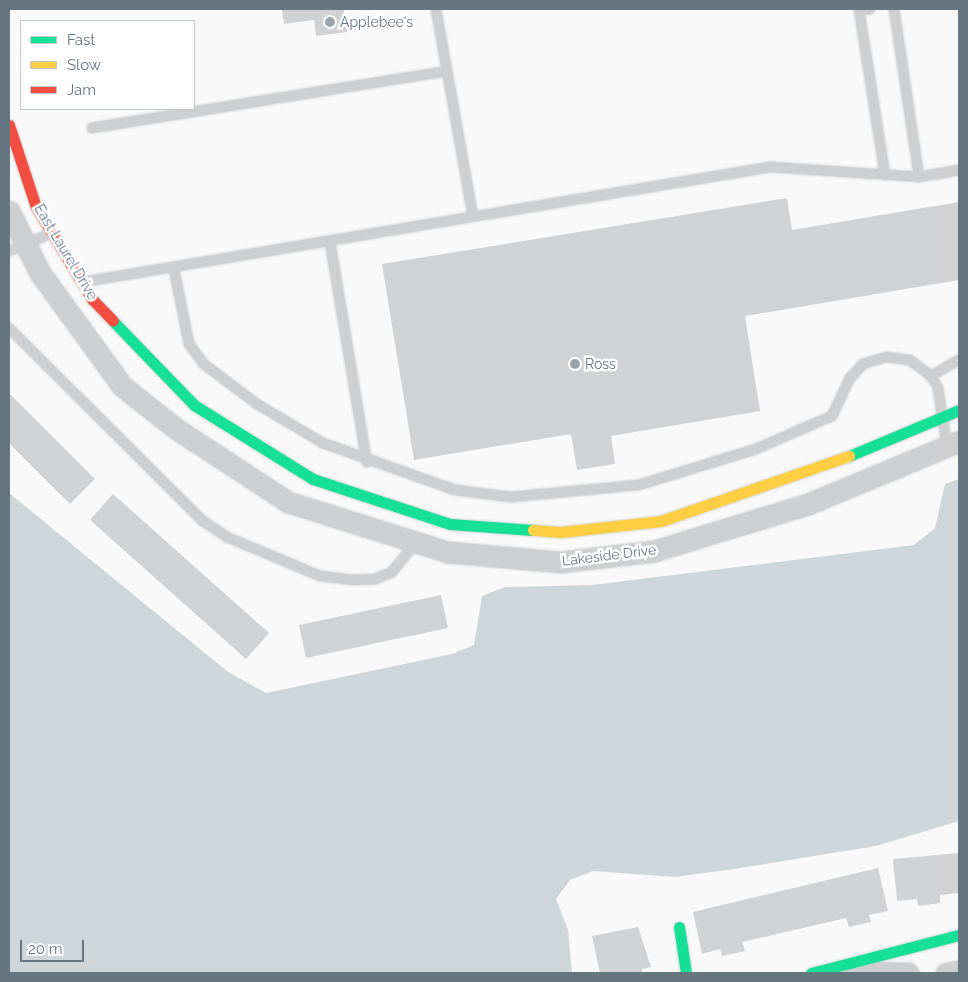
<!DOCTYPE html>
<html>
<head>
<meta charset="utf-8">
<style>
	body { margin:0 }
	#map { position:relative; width:968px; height:982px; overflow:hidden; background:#f9f9f9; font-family:Raleway,sans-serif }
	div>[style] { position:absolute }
	.water>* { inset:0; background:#ced6d9 }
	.building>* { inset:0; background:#d0d2d3 }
	.roads { filter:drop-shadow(0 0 1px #d5d6d7) drop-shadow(0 0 1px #d5d6d7) }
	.lane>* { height:10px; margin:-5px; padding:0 5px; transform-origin:5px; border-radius:5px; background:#cecfd0 }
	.street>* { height:21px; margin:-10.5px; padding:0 10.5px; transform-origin:10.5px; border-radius:10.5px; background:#cecfd0 }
	.fast>* { height:11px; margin:-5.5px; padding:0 5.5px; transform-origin:5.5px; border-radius:5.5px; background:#16e098 }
	.slow>* { height:11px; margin:-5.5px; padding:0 5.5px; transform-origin:5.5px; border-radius:5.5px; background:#ffcf43 }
	.jam>* { height:11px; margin:-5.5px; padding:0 5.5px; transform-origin:5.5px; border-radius:5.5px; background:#f24e42 }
	.dots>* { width:14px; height:14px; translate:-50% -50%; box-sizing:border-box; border:2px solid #fff; border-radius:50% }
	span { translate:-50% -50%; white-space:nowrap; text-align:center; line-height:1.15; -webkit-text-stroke:5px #fff; paint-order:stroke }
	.poi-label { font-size:14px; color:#657683 }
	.left { translate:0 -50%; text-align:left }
	.street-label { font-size:14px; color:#657683 }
	.frame { position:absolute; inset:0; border:10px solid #657683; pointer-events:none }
	.legend { position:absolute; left:20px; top:20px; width:175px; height:90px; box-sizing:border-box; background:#fff; border:1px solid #c1c8cd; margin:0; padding:6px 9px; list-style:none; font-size:15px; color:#657683 }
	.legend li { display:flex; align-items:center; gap:10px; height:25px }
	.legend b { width:25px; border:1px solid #c1c8cd }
	.scale { position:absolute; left:20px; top:940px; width:64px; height:22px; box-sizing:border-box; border:2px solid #657683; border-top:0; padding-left:6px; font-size:15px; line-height:18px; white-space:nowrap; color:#657683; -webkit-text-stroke:4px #fff; paint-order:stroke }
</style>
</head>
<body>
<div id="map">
	<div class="water">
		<i style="clip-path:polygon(959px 479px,959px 821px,876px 846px,734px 869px,675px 877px,593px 871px,570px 880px,556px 899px,568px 930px,572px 973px,9px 973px,9px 493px,228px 672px,266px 693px,452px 654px,474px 645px,482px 596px,505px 587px,592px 585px,914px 545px,935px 528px,945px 484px)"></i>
	</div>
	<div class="building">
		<i style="clip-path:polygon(282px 9px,344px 9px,347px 32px,316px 36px,314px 20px,284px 24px)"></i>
		<i style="clip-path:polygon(787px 198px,792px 230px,959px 202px,959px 280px,745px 316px,760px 411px,611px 436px,615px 464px,577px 470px,571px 434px,414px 460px,382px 264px)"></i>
		<i style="clip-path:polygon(9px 393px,95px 479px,70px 504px,9px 443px)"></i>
		<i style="clip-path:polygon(113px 494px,269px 633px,246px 659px,90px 520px)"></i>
		<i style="clip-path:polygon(441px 595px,448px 628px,306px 658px,299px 625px)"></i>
		<i style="clip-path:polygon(959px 853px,959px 893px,940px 895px,940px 903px,918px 906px,917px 899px,897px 901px,893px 859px)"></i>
		<i style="clip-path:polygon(878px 868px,888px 911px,869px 915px,871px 922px,849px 927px,846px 918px,742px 942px,745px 951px,722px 956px,720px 949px,702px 954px,693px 912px)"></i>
		<i style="clip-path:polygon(638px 927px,651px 967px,642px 969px,643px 973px,600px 973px,592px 936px)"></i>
	</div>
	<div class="roads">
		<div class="lane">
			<i style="left:436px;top:9px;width:210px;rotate:79.9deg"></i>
			<i style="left:859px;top:9px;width:168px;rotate:81.1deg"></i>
			<i style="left:894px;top:9px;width:170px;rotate:81.5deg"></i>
			<i style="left:859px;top:10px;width:11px;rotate:-5deg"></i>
			<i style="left:92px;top:128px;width:359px;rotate:-9.1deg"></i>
			<i style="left:330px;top:242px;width:223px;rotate:80.5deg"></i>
			<i style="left:9px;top:251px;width:47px;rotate:-22.7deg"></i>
			<i style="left:174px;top:269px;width:76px;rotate:78.7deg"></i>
			<i style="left:189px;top:344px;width:26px;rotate:53deg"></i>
			<i style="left:205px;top:365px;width:65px;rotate:36.9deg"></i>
			<i style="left:257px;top:404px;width:77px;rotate:30.6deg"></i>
			<i style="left:323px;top:443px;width:140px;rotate:19.6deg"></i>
			<i style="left:455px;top:490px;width:56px;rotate:7.1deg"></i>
			<i style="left:511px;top:497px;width:129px;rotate:-5.4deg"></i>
			<i style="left:639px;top:485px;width:122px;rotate:-17.1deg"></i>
			<i style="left:756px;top:449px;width:83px;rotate:-23.5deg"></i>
			<i style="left:832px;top:416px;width:42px;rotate:-64.7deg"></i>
			<i style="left:850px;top:378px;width:19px;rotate:-47deg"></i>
			<i style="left:863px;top:364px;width:24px;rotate:-17deg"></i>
			<i style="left:886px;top:357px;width:24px;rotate:7deg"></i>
			<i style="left:910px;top:360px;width:26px;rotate:37deg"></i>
			<i style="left:931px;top:376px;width:14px;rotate:60deg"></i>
			<i style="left:938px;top:388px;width:59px;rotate:81.2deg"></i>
			<i style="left:83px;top:282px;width:697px;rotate:-9.5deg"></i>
			<i style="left:770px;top:167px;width:149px;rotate:3.8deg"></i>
			<i style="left:919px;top:177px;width:41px;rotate:-9.9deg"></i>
			<i style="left:9px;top:328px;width:274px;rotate:44.9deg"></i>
			<i style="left:203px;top:521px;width:29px;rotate:34deg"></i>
			<i style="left:227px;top:537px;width:101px;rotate:22.8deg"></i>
			<i style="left:320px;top:576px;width:32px;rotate:7deg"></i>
			<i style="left:352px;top:580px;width:23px;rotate:-2deg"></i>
			<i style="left:375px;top:579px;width:18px;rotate:-22deg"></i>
			<i style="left:392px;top:572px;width:38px;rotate:-51deg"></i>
			<i style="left:931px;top:376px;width:32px;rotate:-30deg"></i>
		</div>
		<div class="street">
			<i style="left:9px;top:211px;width:69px;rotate:63.4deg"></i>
			<i style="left:40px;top:273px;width:140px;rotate:54deg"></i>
			<i style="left:122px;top:386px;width:71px;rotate:38.2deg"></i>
			<i style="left:178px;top:430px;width:131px;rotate:33.2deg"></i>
			<i style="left:288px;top:502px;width:168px;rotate:17.4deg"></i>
			<i style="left:448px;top:552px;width:113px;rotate:5.1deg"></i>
			<i style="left:561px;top:562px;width:94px;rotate:-6.7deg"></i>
			<i style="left:654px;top:551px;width:161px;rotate:-17deg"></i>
			<i style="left:808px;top:504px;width:164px;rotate:-22.6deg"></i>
			<i style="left:840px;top:972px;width:68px;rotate:0.8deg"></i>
			<i style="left:946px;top:973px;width:13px;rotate:-9deg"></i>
		</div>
		<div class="fast">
			<i style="left:113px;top:321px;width:117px;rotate:46deg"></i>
			<i style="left:194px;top:405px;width:140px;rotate:31.9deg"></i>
			<i style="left:313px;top:479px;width:144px;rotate:18.2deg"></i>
			<i style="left:450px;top:524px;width:83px;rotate:4.1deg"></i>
			<i style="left:849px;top:456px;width:119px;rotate:-22.7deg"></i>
			<i style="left:679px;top:927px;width:47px;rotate:81.3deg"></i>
			<i style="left:811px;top:973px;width:153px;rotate:-14.4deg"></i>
		</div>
		<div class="slow">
			<i style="left:533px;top:530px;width:28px;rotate:4deg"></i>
			<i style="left:561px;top:532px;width:101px;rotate:-6.3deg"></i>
			<i style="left:661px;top:521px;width:199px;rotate:-19.1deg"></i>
		</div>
		<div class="jam">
			<i style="left:9px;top:125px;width:86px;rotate:71.8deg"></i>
			<i style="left:36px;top:207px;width:108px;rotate:58.7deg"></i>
			<i style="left:92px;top:299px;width:30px;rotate:46deg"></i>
		</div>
	</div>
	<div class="dots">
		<i style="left:330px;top:22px;background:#99a4ac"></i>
		<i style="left:575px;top:364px;background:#99a4ac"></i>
	</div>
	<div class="poi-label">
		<span class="left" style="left:340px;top:22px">Applebee's</span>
		<span class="left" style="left:585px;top:364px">Ross</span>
	</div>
	<div class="street-label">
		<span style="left:66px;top:252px;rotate:59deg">East Laurel Drive</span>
		<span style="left:609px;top:555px;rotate:-7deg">Lakeside Drive</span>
	</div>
	<div class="frame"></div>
	<ul class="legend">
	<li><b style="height:6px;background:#16e098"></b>Fast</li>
	<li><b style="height:6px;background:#ffcf43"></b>Slow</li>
	<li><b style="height:6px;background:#f24e42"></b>Jam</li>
	</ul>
	<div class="scale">20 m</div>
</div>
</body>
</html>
